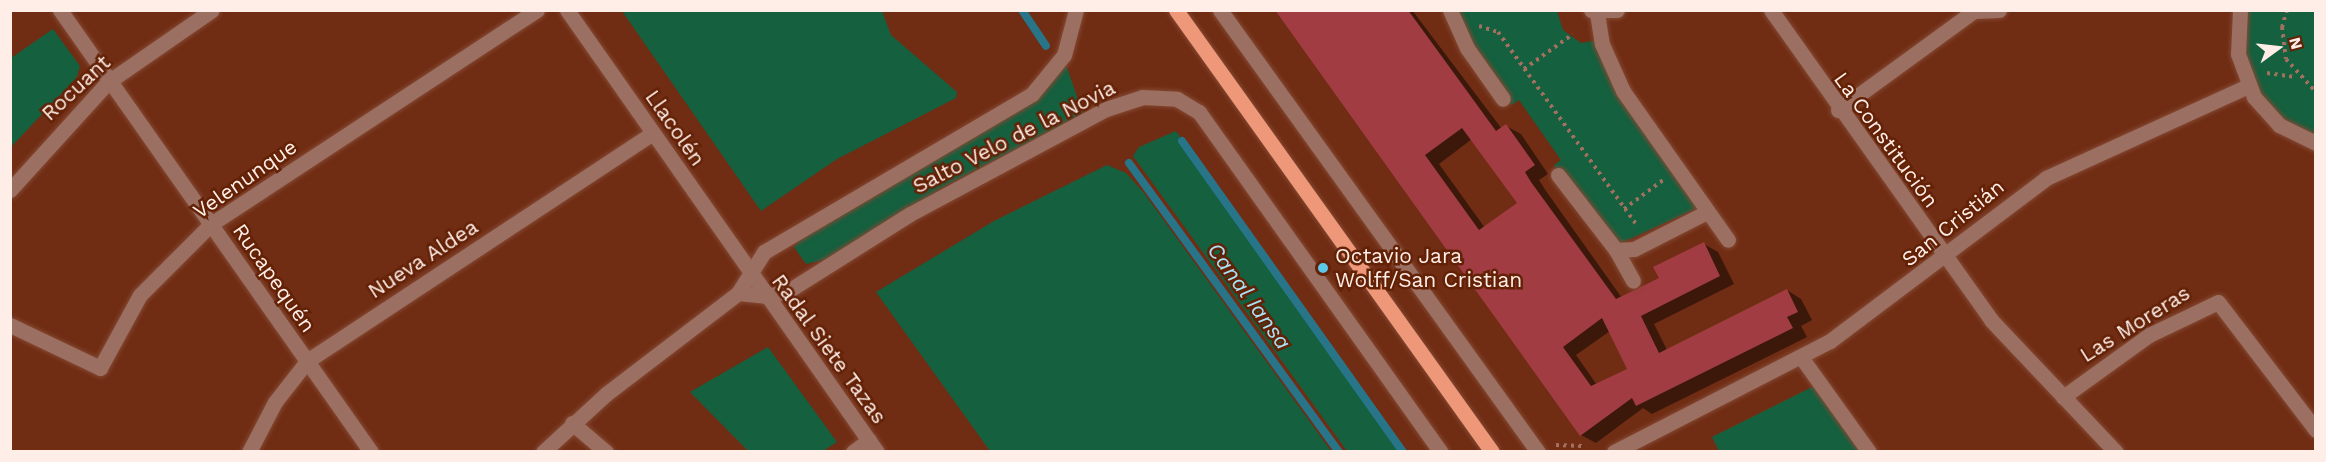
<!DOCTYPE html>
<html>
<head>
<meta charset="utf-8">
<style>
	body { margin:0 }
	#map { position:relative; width:2326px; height:462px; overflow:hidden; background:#702d14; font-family:"Work Sans",sans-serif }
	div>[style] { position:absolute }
	.green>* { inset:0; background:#14603f }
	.shadow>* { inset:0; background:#0007 }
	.stream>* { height:8px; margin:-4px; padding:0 4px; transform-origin:4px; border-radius:4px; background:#28758a }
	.building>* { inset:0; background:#a13c43 }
	.path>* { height:4px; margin-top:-2px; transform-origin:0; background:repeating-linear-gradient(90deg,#a2705e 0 3px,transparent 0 7.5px) }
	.roads { filter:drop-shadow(0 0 2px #844832) drop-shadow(0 0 2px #844832) }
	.street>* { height:15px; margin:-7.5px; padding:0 7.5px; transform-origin:7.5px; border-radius:7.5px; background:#9b6f61 }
	.primary>* { height:15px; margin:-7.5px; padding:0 7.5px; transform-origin:7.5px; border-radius:7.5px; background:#ee9779 }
	.dots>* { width:16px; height:16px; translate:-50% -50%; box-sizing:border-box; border:3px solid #632106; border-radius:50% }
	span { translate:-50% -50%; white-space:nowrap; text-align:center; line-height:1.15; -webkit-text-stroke:5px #632106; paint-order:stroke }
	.street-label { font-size:21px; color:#ffeee8 }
	.poi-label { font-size:21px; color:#ffeee8 }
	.left { translate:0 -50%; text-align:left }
	.water-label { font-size:22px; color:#a7e2f5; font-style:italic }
	.frame { position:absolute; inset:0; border:12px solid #ffeee8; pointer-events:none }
	.north { position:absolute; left:2248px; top:18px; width:60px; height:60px; -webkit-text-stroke:4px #632106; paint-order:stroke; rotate:75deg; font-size:16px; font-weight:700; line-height:24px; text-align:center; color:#ffeee8 }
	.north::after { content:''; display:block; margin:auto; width:21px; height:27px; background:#ffeee8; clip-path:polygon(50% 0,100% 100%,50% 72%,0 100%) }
</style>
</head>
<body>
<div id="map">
	<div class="green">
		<i style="clip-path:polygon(622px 11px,882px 11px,891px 35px,957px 92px,956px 98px,837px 159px,761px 211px)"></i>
		<i style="clip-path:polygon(1557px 11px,1563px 30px,1581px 43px,1599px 40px,1700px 207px,1619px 244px,1558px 172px,1554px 165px,1561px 160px,1519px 100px,1512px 105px,1506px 99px,1471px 50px,1455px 12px)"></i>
		<i style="clip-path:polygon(2247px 11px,2315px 11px,2315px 136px,2283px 119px,2260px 93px,2245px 53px)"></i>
		<i style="clip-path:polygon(53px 29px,80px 66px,77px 77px,11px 147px,11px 58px)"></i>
		<i style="clip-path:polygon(1062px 53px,1083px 114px,940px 189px,824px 260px,806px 264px,794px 247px,806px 231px,995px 124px)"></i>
		<i style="clip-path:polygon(1176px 131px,1267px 258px,1403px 451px,1347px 451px,1133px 156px,1139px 147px)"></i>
		<i style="clip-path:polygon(1107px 165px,1126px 173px,1144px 193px,1331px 451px,990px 451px,876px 292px,994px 221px)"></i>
		<i style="clip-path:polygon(768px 347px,837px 442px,823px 451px,748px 451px,690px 392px)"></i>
		<i style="clip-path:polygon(1814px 386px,1861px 451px,1719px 451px,1712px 437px)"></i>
	</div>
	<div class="shadow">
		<i style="clip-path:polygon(evenodd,1276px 10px,1412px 10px,1502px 129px,1506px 126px,1521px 134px,1548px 174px,1539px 180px,1546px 191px,1622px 298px,1661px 278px,1704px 244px,1718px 252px,1734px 284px,1654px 324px,1667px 350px,1787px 290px,1801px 299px,1812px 320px,1801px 326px,1807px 337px,1652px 414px,1643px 408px,1596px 443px,1581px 435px,1276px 10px,1472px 139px,1519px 204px,1485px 228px,1439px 164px,1472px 139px,1276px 10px,1610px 331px,1629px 369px,1597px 385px,1576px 355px,1610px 331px)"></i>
	</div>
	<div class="stream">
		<i style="left:1022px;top:10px;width:43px;rotate:56.3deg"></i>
		<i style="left:1182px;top:141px;width:382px;rotate:54.6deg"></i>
		<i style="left:1129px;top:163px;width:357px;rotate:54deg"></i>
	</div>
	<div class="building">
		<i style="clip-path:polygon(evenodd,1275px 10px,1408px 10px,1496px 131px,1506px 124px,1535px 165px,1525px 172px,1531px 182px,1616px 299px,1659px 278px,1653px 267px,1704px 242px,1720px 276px,1641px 316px,1659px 353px,1787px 289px,1798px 312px,1787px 317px,1793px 328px,1636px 406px,1632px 398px,1580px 436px,1275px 10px,1462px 128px,1517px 203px,1479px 230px,1425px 155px,1462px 128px,1275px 10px,1602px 318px,1627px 369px,1591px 386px,1563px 347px,1602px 318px)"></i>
	</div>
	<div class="path">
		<i style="left:2287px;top:10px;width:18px;rotate:106deg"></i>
		<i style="left:2282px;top:27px;width:32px;rotate:83deg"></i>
		<i style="left:2286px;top:59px;width:45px;rotate:47.7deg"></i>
		<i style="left:1479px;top:26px;width:20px;rotate:18deg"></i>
		<i style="left:1498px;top:32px;width:236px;rotate:54.3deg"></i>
		<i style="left:1524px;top:69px;width:60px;rotate:-35.5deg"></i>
		<i style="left:2267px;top:73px;width:29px;rotate:8deg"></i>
		<i style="left:1624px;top:209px;width:49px;rotate:-36.6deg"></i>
		<i style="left:1556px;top:445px;width:26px;rotate:2deg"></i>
	</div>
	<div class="roads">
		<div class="street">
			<i style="left:60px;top:10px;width:540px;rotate:54.87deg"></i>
			<i style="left:567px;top:10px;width:540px;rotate:54.96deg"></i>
			<i style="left:1220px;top:10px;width:545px;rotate:54.27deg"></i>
			<i style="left:1450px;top:10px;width:42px;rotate:65.9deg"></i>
			<i style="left:1467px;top:48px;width:62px;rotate:54.8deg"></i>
			<i style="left:1591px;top:10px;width:26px"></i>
			<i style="left:1771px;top:10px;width:380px;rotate:54.6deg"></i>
			<i style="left:1991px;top:320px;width:182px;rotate:46.6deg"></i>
			<i style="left:2240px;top:10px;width:44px;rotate:92.6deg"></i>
			<i style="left:2238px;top:54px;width:46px;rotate:69.6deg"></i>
			<i style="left:2254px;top:97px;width:38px;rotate:48deg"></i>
			<i style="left:2279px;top:125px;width:41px;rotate:25.9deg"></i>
			<i style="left:1974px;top:11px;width:25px;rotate:-2deg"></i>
			<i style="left:1597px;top:13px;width:31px;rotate:81deg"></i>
			<i style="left:1602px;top:44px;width:51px;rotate:65.9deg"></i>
			<i style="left:1623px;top:91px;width:182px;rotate:54.8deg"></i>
			<i style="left:1838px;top:110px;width:168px;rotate:-36.1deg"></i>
			<i style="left:1558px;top:175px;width:95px;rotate:52.3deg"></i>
			<i style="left:1616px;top:250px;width:18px;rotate:-3deg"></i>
			<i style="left:1634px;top:249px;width:82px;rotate:-26.9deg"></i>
			<i style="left:10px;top:190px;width:146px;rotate:-47.8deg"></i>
			<i style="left:108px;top:82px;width:126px;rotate:-34.7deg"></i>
			<i style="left:1616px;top:250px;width:35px;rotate:61deg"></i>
			<i style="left:738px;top:293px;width:27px;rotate:6deg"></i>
			<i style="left:765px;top:296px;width:24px;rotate:-12deg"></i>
			<i style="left:788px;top:291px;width:144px;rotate:-32.3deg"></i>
			<i style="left:910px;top:214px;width:222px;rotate:-28.2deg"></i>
			<i style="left:1106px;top:109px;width:38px;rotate:-18deg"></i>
			<i style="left:1142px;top:97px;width:35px;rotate:3deg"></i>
			<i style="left:1177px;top:99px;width:26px;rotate:31deg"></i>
			<i style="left:1199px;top:112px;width:417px;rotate:54.6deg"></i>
			<i style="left:10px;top:325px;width:100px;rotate:25.5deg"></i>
			<i style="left:100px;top:368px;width:83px;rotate:-61.3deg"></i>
			<i style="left:140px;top:295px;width:100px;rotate:-45deg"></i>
			<i style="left:211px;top:224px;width:390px;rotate:-33.3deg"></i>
			<i style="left:1801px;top:357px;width:117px;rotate:54.4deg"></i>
			<i style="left:2063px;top:397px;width:106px;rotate:-35.8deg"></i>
			<i style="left:2149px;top:335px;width:76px;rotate:-25.6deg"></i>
			<i style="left:2218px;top:302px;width:161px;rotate:52.6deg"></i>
			<i style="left:572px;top:423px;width:45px;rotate:40.5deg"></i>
			<i style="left:249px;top:452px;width:56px;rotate:-62.5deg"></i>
			<i style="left:275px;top:402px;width:52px;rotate:-52deg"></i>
			<i style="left:307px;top:361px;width:414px;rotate:-33.4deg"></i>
			<i style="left:543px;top:452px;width:86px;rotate:-42.6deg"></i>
			<i style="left:606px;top:394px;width:166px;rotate:-37.4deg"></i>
			<i style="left:738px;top:293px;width:49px;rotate:-57.6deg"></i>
			<i style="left:764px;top:252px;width:311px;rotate:-30.5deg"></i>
			<i style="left:1032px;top:94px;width:50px;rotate:-50.6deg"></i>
			<i style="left:1064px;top:55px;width:47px;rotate:-75.1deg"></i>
			<i style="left:853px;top:452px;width:20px;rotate:-37deg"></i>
			<i style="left:1614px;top:452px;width:243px;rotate:-27.2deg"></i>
			<i style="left:1830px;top:341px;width:271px;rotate:-37deg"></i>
			<i style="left:2046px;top:178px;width:222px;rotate:-24.5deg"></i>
		</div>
		<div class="primary">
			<i style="left:1176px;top:10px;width:543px;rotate:54.44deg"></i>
		</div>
	</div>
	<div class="dots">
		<i style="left:1323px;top:268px;background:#5bc8e7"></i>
	</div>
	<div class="street-label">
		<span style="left:76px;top:88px;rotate:-43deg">Rocuant</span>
		<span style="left:675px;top:128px;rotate:55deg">Llacolén</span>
		<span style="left:1014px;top:137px;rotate:-27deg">Salto Velo de la Novia</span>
		<span style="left:1886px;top:140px;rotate:54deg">La Constitución</span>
		<span style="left:245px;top:179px;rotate:-35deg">Velenunque</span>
		<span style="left:1953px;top:223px;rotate:-39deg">San Cristián</span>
		<span style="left:423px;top:259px;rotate:-33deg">Nueva Aldea</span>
		<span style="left:274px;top:278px;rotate:55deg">Rucapequén</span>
		<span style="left:2135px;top:324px;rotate:-32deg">Las Moreras</span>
		<span style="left:829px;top:349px;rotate:54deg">Radal Siete Tazas</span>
	</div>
	<div class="poi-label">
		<span class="left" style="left:1335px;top:268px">Octavio Jara<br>Wolff/San Cristian</span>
	</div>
	<div class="water-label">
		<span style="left:1249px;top:296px;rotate:54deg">Canal Iansa</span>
	</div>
	<div class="frame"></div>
	<div class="north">N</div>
</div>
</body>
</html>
